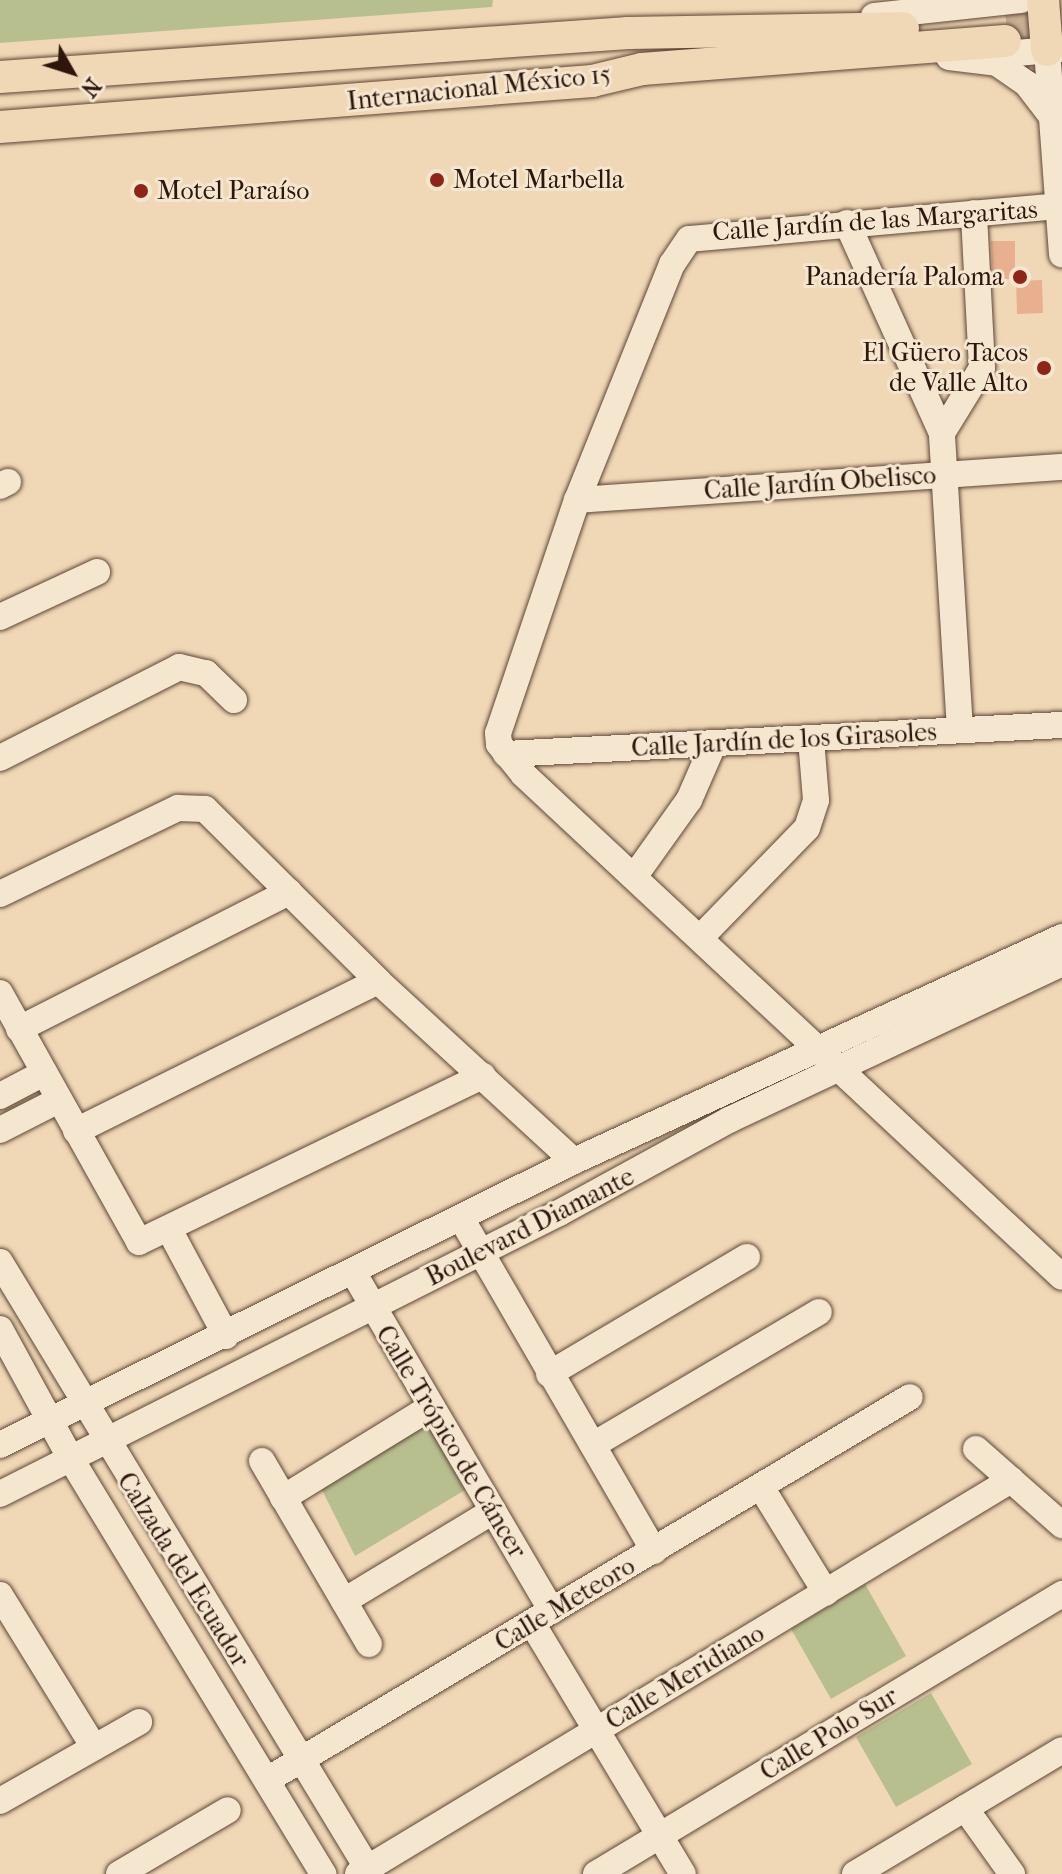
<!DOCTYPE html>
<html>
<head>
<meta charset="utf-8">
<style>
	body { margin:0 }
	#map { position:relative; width:1062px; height:1874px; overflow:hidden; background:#f0d8b6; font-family:"IM FELL French Canon",serif }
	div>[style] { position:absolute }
	.green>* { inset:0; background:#b8bf8f }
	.building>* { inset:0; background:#e9b090 }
	.major-tunnel>* { height:32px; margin-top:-16px; transform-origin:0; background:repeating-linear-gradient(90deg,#c9b194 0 32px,transparent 0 48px) }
	.roads { filter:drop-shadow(0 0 2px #5e4637) drop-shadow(0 0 2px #5e4637) }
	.minor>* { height:26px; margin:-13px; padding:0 13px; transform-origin:13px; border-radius:13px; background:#f5e6d0 }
	.major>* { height:32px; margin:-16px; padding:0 16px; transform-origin:16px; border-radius:16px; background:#f0d8b6 }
	.dots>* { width:22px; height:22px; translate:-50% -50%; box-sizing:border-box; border:4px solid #f5e6d0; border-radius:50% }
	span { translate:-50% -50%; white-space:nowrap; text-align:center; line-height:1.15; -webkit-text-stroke:6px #f5e6d0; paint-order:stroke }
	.street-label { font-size:26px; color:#2e160d }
	.poi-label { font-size:26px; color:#2e160d }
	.left { translate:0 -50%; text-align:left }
	.right { translate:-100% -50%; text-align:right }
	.north { position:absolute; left:32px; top:32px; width:80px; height:80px; -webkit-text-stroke:6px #f5e6d0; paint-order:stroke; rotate:129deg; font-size:22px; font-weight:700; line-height:32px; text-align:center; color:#2e160d }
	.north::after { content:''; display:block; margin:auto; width:28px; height:36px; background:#2e160d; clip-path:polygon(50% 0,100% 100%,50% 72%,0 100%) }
</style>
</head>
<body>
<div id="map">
	<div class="green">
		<i style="clip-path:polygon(0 0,493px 0,492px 7px,0 43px)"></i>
		<i style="clip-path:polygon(429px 1420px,470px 1487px,355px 1556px,319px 1484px)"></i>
		<i style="clip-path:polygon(865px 1584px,906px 1656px,831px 1699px,791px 1629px)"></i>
		<i style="clip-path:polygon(931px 1693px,972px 1764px,896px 1807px,856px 1737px)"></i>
	</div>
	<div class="building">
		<i style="clip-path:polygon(991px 241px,1015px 241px,1015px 279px,993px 279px)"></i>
		<i style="clip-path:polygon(1042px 280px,1043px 313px,1017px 314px,1016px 281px)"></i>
	</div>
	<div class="major-tunnel">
		<i style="left:1006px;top:25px;width:56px;rotate:-4.1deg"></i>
	</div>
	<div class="roads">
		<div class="minor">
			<i style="left:874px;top:16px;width:148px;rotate:-6.2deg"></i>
			<i style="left:1047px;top:50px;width:205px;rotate:85.8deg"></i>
			<i style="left:983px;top:56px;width:79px;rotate:-5.1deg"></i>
			<i style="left:949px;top:57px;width:48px;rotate:7.1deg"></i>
			<i style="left:997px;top:63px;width:37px;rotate:35deg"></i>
			<i style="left:1027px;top:84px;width:43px;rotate:52.6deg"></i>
			<i style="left:1059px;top:206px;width:371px;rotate:174.9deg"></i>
			<i style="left:689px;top:239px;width:30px;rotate:124deg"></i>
			<i style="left:672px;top:264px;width:254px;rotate:111.9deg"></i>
			<i style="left:577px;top:500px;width:246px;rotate:108.7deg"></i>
			<i style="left:498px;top:733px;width:11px;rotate:85deg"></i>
			<i style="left:499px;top:744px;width:38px;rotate:51deg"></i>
			<i style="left:523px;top:774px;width:737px;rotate:43.02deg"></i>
			<i style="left:847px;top:223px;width:230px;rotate:65.7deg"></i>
			<i style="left:0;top:486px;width:9px;rotate:-27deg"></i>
			<i style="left:577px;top:500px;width:486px;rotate:-3.9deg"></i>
			<i style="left:0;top:617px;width:107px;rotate:-24.9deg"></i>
			<i style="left:960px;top:730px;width:298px;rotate:-93.5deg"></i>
			<i style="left:942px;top:433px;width:76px;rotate:-58.4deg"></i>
			<i style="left:982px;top:368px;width:155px;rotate:-93deg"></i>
			<i style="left:506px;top:754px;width:557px;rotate:-2.99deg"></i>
			<i style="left:0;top:758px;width:201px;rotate:-26.9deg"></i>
			<i style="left:179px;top:667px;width:28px;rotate:13deg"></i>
			<i style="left:206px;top:673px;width:39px;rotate:44deg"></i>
			<i style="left:634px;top:877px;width:95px;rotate:-54.5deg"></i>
			<i style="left:689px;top:800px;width:60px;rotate:-66.4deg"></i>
			<i style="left:0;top:894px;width:198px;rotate:-25.8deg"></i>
			<i style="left:178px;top:808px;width:27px;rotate:2deg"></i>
			<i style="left:205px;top:809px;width:244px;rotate:44.8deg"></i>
			<i style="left:378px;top:981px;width:266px;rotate:42.6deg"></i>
			<i style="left:700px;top:938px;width:153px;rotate:-45.8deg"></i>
			<i style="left:807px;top:828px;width:29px;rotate:-72deg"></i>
			<i style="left:816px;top:800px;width:61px;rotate:-94.7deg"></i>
			<i style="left:0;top:993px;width:285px;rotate:60.8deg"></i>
			<i style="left:139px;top:1242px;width:382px;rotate:-25.8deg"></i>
			<i style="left:19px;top:1029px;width:303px;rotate:-26.9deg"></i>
			<i style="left:0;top:1096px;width:50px;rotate:-27.6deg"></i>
			<i style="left:0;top:1130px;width:66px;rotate:-27deg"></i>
			<i style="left:76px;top:1131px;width:337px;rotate:-26.4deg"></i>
			<i style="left:461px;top:1218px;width:385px;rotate:59.9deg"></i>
			<i style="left:170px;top:1231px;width:119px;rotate:61.9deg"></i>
			<i style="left:0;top:1262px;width:716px;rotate:58.78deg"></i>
			<i style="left:353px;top:1272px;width:393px;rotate:59.6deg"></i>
			<i style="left:0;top:1329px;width:148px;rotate:61.4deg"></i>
			<i style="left:71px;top:1459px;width:486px;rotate:58.7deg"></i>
			<i style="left:549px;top:1374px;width:230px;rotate:-30.6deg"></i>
			<i style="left:0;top:1445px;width:640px;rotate:-26.32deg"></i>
			<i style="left:574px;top:1161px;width:537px;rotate:-24.66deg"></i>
			<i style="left:593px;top:1445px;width:262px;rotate:-30.5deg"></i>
			<i style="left:976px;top:1449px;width:115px;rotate:41.5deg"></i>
			<i style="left:262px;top:1461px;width:212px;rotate:59.7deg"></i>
			<i style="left:761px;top:1487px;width:124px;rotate:58.5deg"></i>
			<i style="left:0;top:1494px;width:626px;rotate:-26.69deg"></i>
			<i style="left:559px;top:1213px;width:194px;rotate:-28.7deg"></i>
			<i style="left:729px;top:1120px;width:368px;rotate:-25.2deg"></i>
			<i style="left:283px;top:1498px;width:174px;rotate:-31.6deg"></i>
			<i style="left:0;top:1595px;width:179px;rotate:58.3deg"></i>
			<i style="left:344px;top:1601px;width:174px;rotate:-31.1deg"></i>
			<i style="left:532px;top:1623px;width:293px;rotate:59deg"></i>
			<i style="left:267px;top:1780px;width:748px;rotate:-30.78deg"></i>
			<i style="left:0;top:1801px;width:160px;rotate:-29.6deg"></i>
			<i style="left:965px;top:1808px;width:81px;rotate:54.5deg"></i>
			<i style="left:119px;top:1874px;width:126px;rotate:-30.4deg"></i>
			<i style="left:358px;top:1874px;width:763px;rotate:-31.11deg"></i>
			<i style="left:596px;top:1874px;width:544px;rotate:-31deg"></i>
			<i style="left:855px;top:1874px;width:241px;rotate:-30.9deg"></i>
		</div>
		<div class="major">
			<i style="left:1043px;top:0;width:50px;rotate:85.4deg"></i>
			<i style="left:0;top:77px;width:630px;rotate:-4.01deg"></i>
			<i style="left:628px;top:33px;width:275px;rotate:-1deg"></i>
			<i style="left:0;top:127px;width:594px;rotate:-4.44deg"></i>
			<i style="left:592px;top:81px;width:51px;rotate:-13.5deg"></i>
			<i style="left:642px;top:69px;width:364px;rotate:-4.4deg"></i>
		</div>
	</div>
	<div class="dots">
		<i style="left:437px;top:180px;background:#8f2418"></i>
		<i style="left:141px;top:191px;background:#8f2418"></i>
		<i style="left:1020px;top:277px;background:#8f2418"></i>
		<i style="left:1044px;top:368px;background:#8f2418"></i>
	</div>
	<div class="street-label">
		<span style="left:479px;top:88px;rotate:-6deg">Internacional México 15</span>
		<span style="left:875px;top:221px;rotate:-4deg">Calle Jardín de las Margaritas</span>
		<span style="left:820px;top:483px;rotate:-4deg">Calle Jardín Obelisco</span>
		<span style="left:784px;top:740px;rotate:-3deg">Calle Jardín de los Girasoles</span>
		<span style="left:530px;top:1227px;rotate:-27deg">Boulevard Diamante</span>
		<span style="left:451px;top:1442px;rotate:59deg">Calle Trópico de Cáncer</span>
		<span style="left:183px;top:1570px;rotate:58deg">Calzada del Ecuador</span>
		<span style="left:565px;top:1604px;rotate:-31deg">Calle Meteoro</span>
		<span style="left:685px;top:1677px;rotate:-31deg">Calle Meridiano</span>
		<span style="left:829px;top:1734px;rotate:-31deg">Calle Polo Sur</span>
	</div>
	<div class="poi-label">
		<span class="left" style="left:453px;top:180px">Motel Marbella</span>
		<span class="left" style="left:157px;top:191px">Motel Paraíso</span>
		<span class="right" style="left:1004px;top:277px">Panadería Paloma</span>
		<span class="right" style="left:1028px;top:368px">El Güero Tacos<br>de Valle Alto</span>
	</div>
	<div class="north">N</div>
</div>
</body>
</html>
